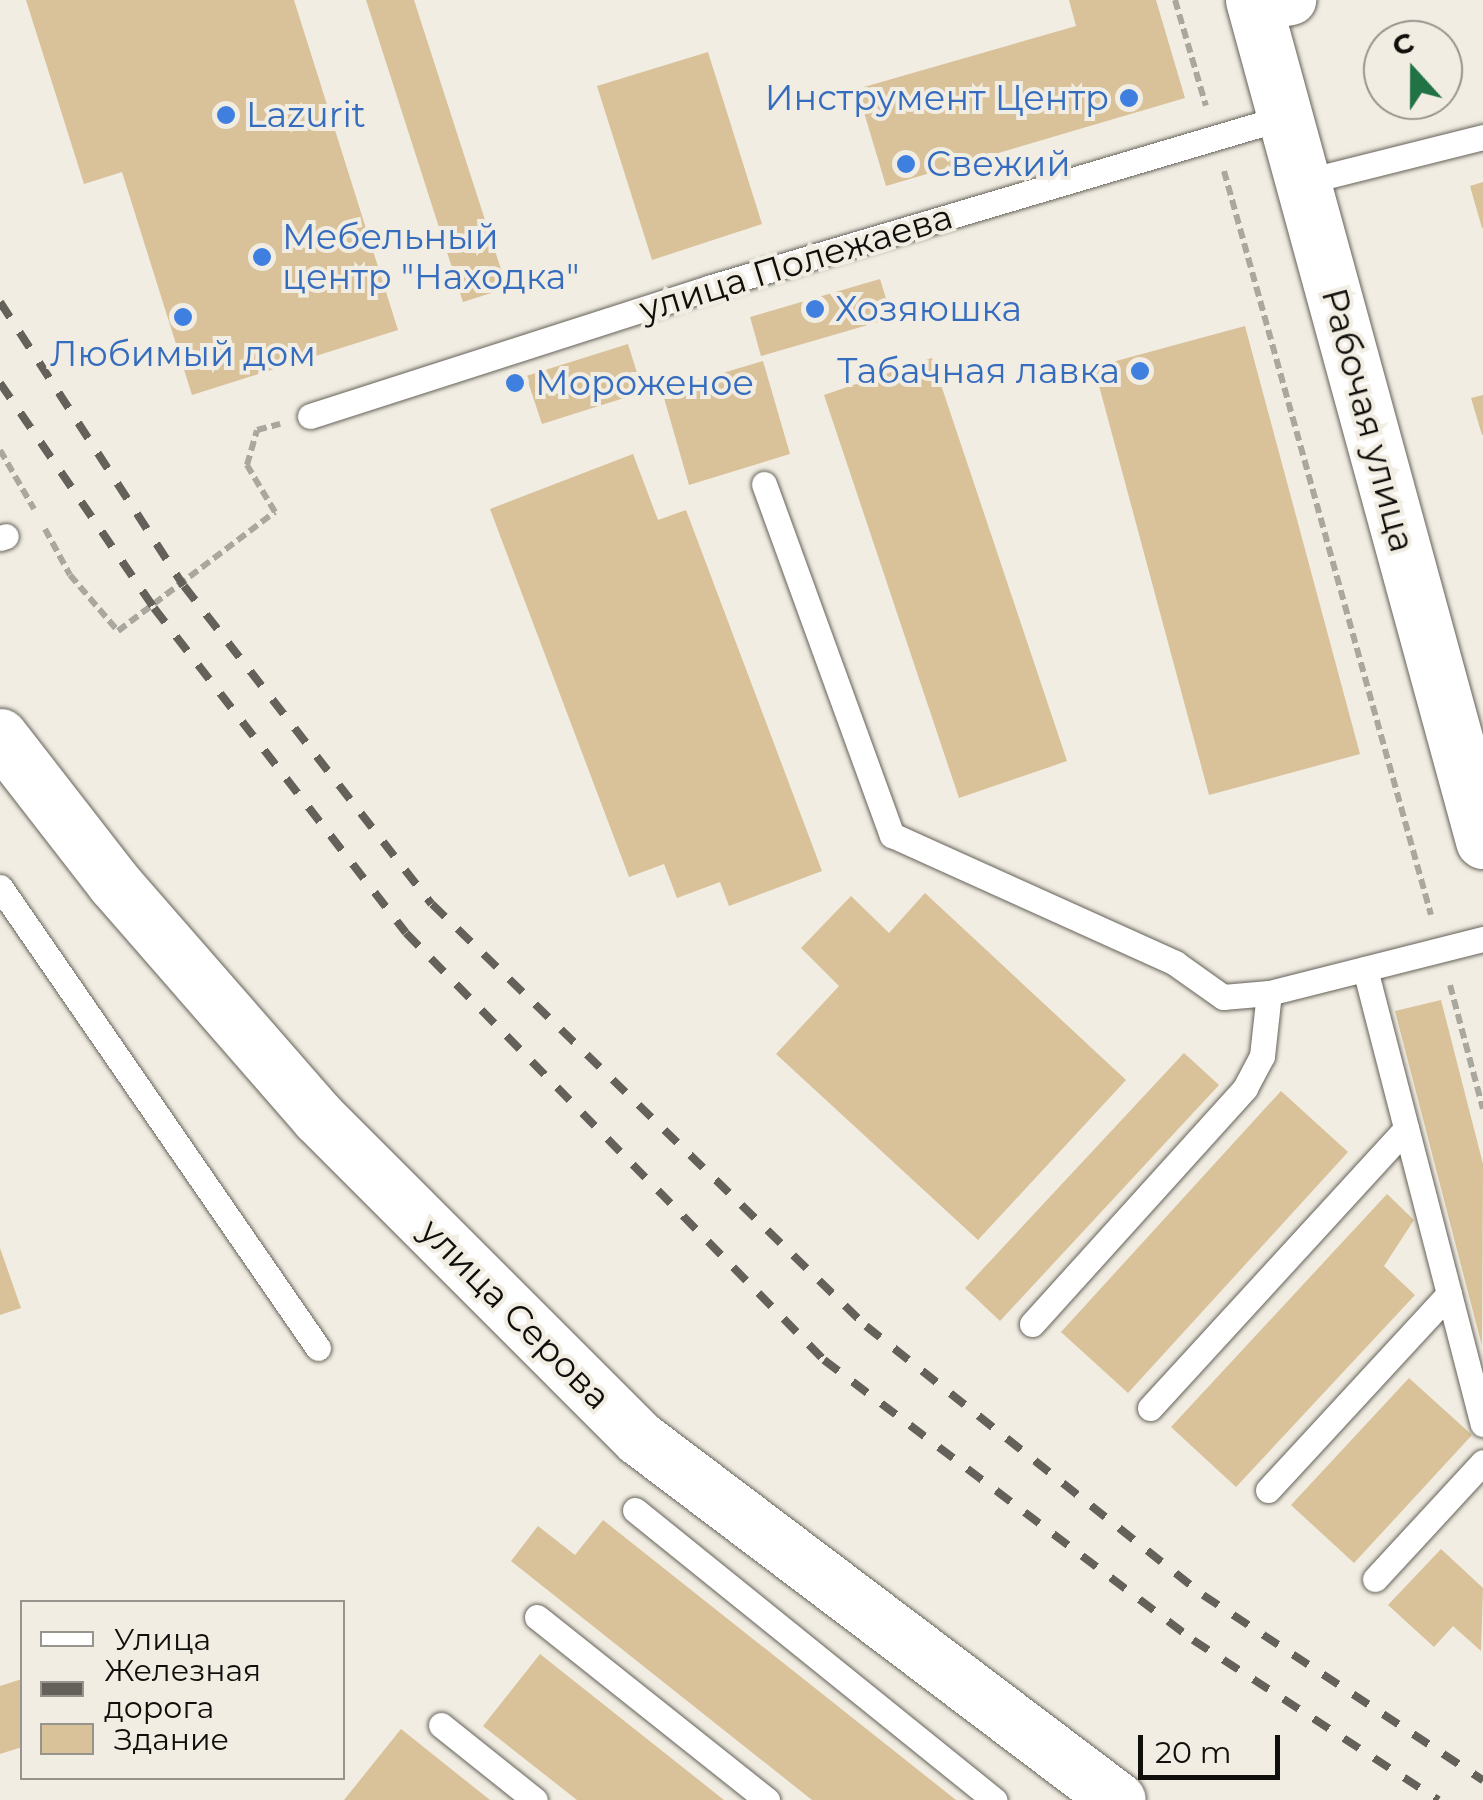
<!DOCTYPE html>
<html>
<head>
<meta charset="utf-8">
<style>
	body { margin:0 }
	#map { position:relative; width:1483px; height:1800px; overflow:hidden; background:#f1ede3; font-family:Montserrat,sans-serif }
	div>[style] { position:absolute }
	.building>* { inset:0; background:#d9c199 }
	.path>* { height:6px; margin-top:-3px; transform-origin:0; background:repeating-linear-gradient(90deg,#aaa79f 0 10px,transparent 0 15px) }
	.roads { filter:drop-shadow(0 0 2px #666259) drop-shadow(0 0 2px #666259) }
	.lane>* { height:25px; margin:-12.5px; padding:0 12.5px; transform-origin:12.5px; border-radius:12.5px; background:#fff }
	.street>* { height:50px; margin:-25px; padding:0 25px; transform-origin:25px; border-radius:25px; background:#fff }
	.secondary>* { height:55px; margin:-27.5px; padding:0 27.5px; transform-origin:27.5px; border-radius:27.5px; background:#fff }
	.rail>* { height:8px; margin-top:-4px; transform-origin:0; background:repeating-linear-gradient(90deg,#63615a 0 18px,transparent 0 36px) }
	.dots>* { width:28px; height:28px; translate:-50% -50%; box-sizing:border-box; border:5px solid #f1ede3; border-radius:50% }
	span { translate:-50% -50%; white-space:nowrap; text-align:center; line-height:1.15; -webkit-text-stroke:8px #f1ede3; paint-order:stroke }
	.shop-label { font-size:35px; color:#366cbe }
	.right { translate:-100% -50%; text-align:right }
	.left { translate:0 -50%; text-align:left }
	.street-label { font-size:35px; color:#100f0b }
	.legend { position:absolute; left:20px; top:1600px; width:325px; height:180px; box-sizing:border-box; background:#f1ede3; border:2px solid #97948d; margin:0; padding:12px 18px; list-style:none; font-size:30px; color:#100f0b }
	.legend li { display:flex; align-items:center; gap:20px; height:50px }
	.legend b { width:50px; border:2px solid #97948d }
	.north { position:absolute; left:1363px; top:20px; width:100px; height:100px; box-sizing:border-box; background:#f1ede3; border:2px solid #97948d; border-radius:50%; rotate:339deg; font-size:28px; font-weight:700; line-height:40px; text-align:center; color:#100f0b }
	.north::after { content:''; display:block; margin:auto; width:35px; height:45px; background:#217345; clip-path:polygon(50% 0,100% 100%,50% 72%,0 100%) }
	.scale { position:absolute; left:1138px; top:1735px; width:142px; height:45px; box-sizing:border-box; border:5px solid #100f0b; border-top:0; padding-left:12px; font-size:30px; line-height:35px; white-space:nowrap; color:#100f0b; -webkit-text-stroke:8px #f1ede3; paint-order:stroke }
</style>
</head>
<body>
<div id="map">
	<div class="building">
		<i style="clip-path:polygon(26px 0,294px 0,398px 330px,192px 395px,122px 172px,84px 184px)"></i>
		<i style="clip-path:polygon(366px 0,414px 0,507px 288px,463px 302px)"></i>
		<i style="clip-path:polygon(1069px 0,1156px 0,1185px 98px,886px 186px,857px 89px,1076px 26px)"></i>
		<i style="clip-path:polygon(708px 52px,762px 224px,652px 260px,597px 86px)"></i>
		<i style="clip-path:polygon(1483px 182px,1483px 228px,1482px 228px,1470px 186px)"></i>
		<i style="clip-path:polygon(880px 279px,892px 318px,761px 356px,750px 317px)"></i>
		<i style="clip-path:polygon(1245px 326px,1360px 754px,1209px 795px,1094px 367px)"></i>
		<i style="clip-path:polygon(628px 344px,643px 392px,542px 424px,526px 376px)"></i>
		<i style="clip-path:polygon(932px 358px,1067px 761px,959px 798px,824px 395px)"></i>
		<i style="clip-path:polygon(763px 361px,790px 454px,689px 485px,662px 391px)"></i>
		<i style="clip-path:polygon(1483px 395px,1483px 435px,1482px 435px,1471px 398px)"></i>
		<i style="clip-path:polygon(633px 454px,658px 520px,686px 510px,822px 871px,729px 906px,720px 882px,677px 898px,664px 864px,629px 877px,490px 509px)"></i>
		<i style="clip-path:polygon(925px 893px,1126px 1080px,978px 1240px,776px 1054px,839px 986px,801px 948px,851px 896px,889px 933px)"></i>
		<i style="clip-path:polygon(1441px 1000px,1483px 1164px,1482px 1346px,1395px 1011px)"></i>
		<i style="clip-path:polygon(1184px 1053px,1219px 1085px,1000px 1321px,965px 1288px)"></i>
		<i style="clip-path:polygon(1281px 1091px,1348px 1152px,1128px 1393px,1061px 1332px)"></i>
		<i style="clip-path:polygon(1387px 1194px,1414px 1220px,1384px 1266px,1415px 1295px,1236px 1487px,1171px 1427px)"></i>
		<i style="clip-path:polygon(0 1248px,21px 1308px,0 1315px)"></i>
		<i style="clip-path:polygon(1409px 1378px,1472px 1435px,1354px 1563px,1291px 1505px)"></i>
		<i style="clip-path:polygon(603px 1520px,956px 1800px,812px 1800px,511px 1561px,538px 1526px,575px 1555px)"></i>
		<i style="clip-path:polygon(1441px 1549px,1483px 1588px,1481px 1651px,1453px 1626px,1434px 1647px,1388px 1605px)"></i>
		<i style="clip-path:polygon(540px 1654px,724px 1800px,577px 1800px,483px 1726px)"></i>
		<i style="clip-path:polygon(22px 1679px,22px 1747px,0 1754px,0 1686px)"></i>
		<i style="clip-path:polygon(401px 1729px,490px 1800px,344px 1800px)"></i>
	</div>
	<div class="path">
		<i style="left:1175px;top:0;width:110px;rotate:73.7deg"></i>
		<i style="left:1224px;top:171px;width:772px;rotate:74.45deg"></i>
		<i style="left:0;top:450px;width:68px;rotate:60deg"></i>
		<i style="left:45px;top:529px;width:52px;rotate:61.5deg"></i>
		<i style="left:70px;top:575px;width:74px;rotate:49.4deg"></i>
		<i style="left:118px;top:631px;width:197px;rotate:-37.2deg"></i>
		<i style="left:275px;top:512px;width:55px;rotate:-120.8deg"></i>
		<i style="left:247px;top:465px;width:36px;rotate:-74deg"></i>
		<i style="left:257px;top:430px;width:24px;rotate:-15deg"></i>
		<i style="left:1450px;top:985px;width:128px;rotate:75.1deg"></i>
	</div>
	<div class="roads">
		<div class="lane">
			<i style="left:1303px;top:182px;width:186px;rotate:-14deg"></i>
			<i style="left:310px;top:416px;width:418px;rotate:-17.8deg"></i>
			<i style="left:708px;top:288px;width:602px;rotate:-16.51deg"></i>
			<i style="left:764px;top:484px;width:374px;rotate:70deg"></i>
			<i style="left:892px;top:835px;width:311px;rotate:24.3deg"></i>
			<i style="left:1175px;top:963px;width:59px;rotate:35.3deg"></i>
			<i style="left:1223px;top:997px;width:46px;rotate:-5deg"></i>
			<i style="left:1269px;top:993px;width:221px;rotate:-14.2deg"></i>
			<i style="left:0;top:538px;width:6px;rotate:-18deg"></i>
			<i style="left:0;top:887px;width:560px;rotate:55.4deg"></i>
			<i style="left:1365px;top:969px;width:470px;rotate:75.5deg"></i>
			<i style="left:1032px;top:1324px;width:318px;rotate:-47.9deg"></i>
			<i style="left:1245px;top:1088px;width:36px;rotate:-62deg"></i>
			<i style="left:1262px;top:1056px;width:63px;rotate:-83.7deg"></i>
			<i style="left:1150px;top:1408px;width:379px;rotate:-47.5deg"></i>
			<i style="left:1268px;top:1490px;width:267px;rotate:-47.3deg"></i>
			<i style="left:635px;top:1510px;width:462px;rotate:38.9deg"></i>
			<i style="left:1375px;top:1579px;width:159px;rotate:-47.3deg"></i>
			<i style="left:537px;top:1617px;width:294px;rotate:38.5deg"></i>
			<i style="left:441px;top:1725px;width:120px;rotate:38.6deg"></i>
		</div>
		<div class="street">
			<i style="left:1255px;top:7px;width:37px;rotate:-11deg"></i>
		</div>
		<div class="secondary">
			<i style="left:1253px;top:0;width:872px;rotate:74.7deg"></i>
			<i style="left:0;top:736px;width:186px;rotate:52.2deg"></i>
			<i style="left:114px;top:883px;width:310px;rotate:48.9deg"></i>
			<i style="left:318px;top:1117px;width:454px;rotate:45deg"></i>
			<i style="left:639px;top:1438px;width:600px;rotate:37.08deg"></i>
		</div>
	</div>
	<div class="rail">
		<i style="left:0;top:302px;width:338px;rotate:57.1deg"></i>
		<i style="left:184px;top:586px;width:403px;rotate:52.1deg"></i>
		<i style="left:432px;top:904px;width:605px;rotate:44.2deg"></i>
		<i style="left:866px;top:1326px;width:431px;rotate:38.6deg"></i>
		<i style="left:1203px;top:1595px;width:336px;rotate:33.5deg"></i>
		<i style="left:0;top:383px;width:273px;rotate:55.6deg"></i>
		<i style="left:154px;top:608px;width:411px;rotate:52.2deg"></i>
		<i style="left:406px;top:933px;width:598px;rotate:45.61deg"></i>
		<i style="left:824px;top:1360px;width:463px;rotate:37.2deg"></i>
		<i style="left:1193px;top:1640px;width:293px;rotate:33.1deg"></i>
	</div>
	<div class="dots">
		<i style="left:1129px;top:98px;background:#3f7fe0"></i>
		<i style="left:226px;top:115px;background:#3f7fe0"></i>
		<i style="left:906px;top:164px;background:#3f7fe0"></i>
		<i style="left:262px;top:257px;background:#3f7fe0"></i>
		<i style="left:815px;top:309px;background:#3f7fe0"></i>
		<i style="left:183px;top:317px;background:#3f7fe0"></i>
		<i style="left:1140px;top:371px;background:#3f7fe0"></i>
		<i style="left:515px;top:383px;background:#3f7fe0"></i>
	</div>
	<div class="shop-label">
		<span class="right" style="left:1109px;top:98px">Инструмент Центр</span>
		<span class="left" style="left:246px;top:115px">Lazurit</span>
		<span class="left" style="left:926px;top:164px">Свежий</span>
		<span class="left" style="left:282px;top:257px">Мебельный<br>центр "Находка"</span>
		<span class="left" style="left:835px;top:309px">Хозяюшка</span>
		<span style="left:183px;top:354px">Любимый дом</span>
		<span class="right" style="left:1120px;top:371px">Табачная лавка</span>
		<span class="left" style="left:535px;top:383px">Мороженое</span>
	</div>
	<div class="street-label">
		<span style="left:796px;top:263px;rotate:-17deg">улица Полежаева</span>
		<span style="left:1368px;top:420px;rotate:75deg">Рабочая улица</span>
		<span style="left:515px;top:1314px;rotate:45deg">улица Серова</span>
	</div>
	<ul class="legend">
	<li><b style="height:12px;background:#fff"></b>Улица</li>
	<li><b style="height:12px;background:#63615a"></b>Железная дорога</li>
	<li><b style="height:28px;background:#d9c199"></b>Здание</li>
	</ul>
	<div class="north">С</div>
	<div class="scale">20 m</div>
</div>
</body>
</html>
